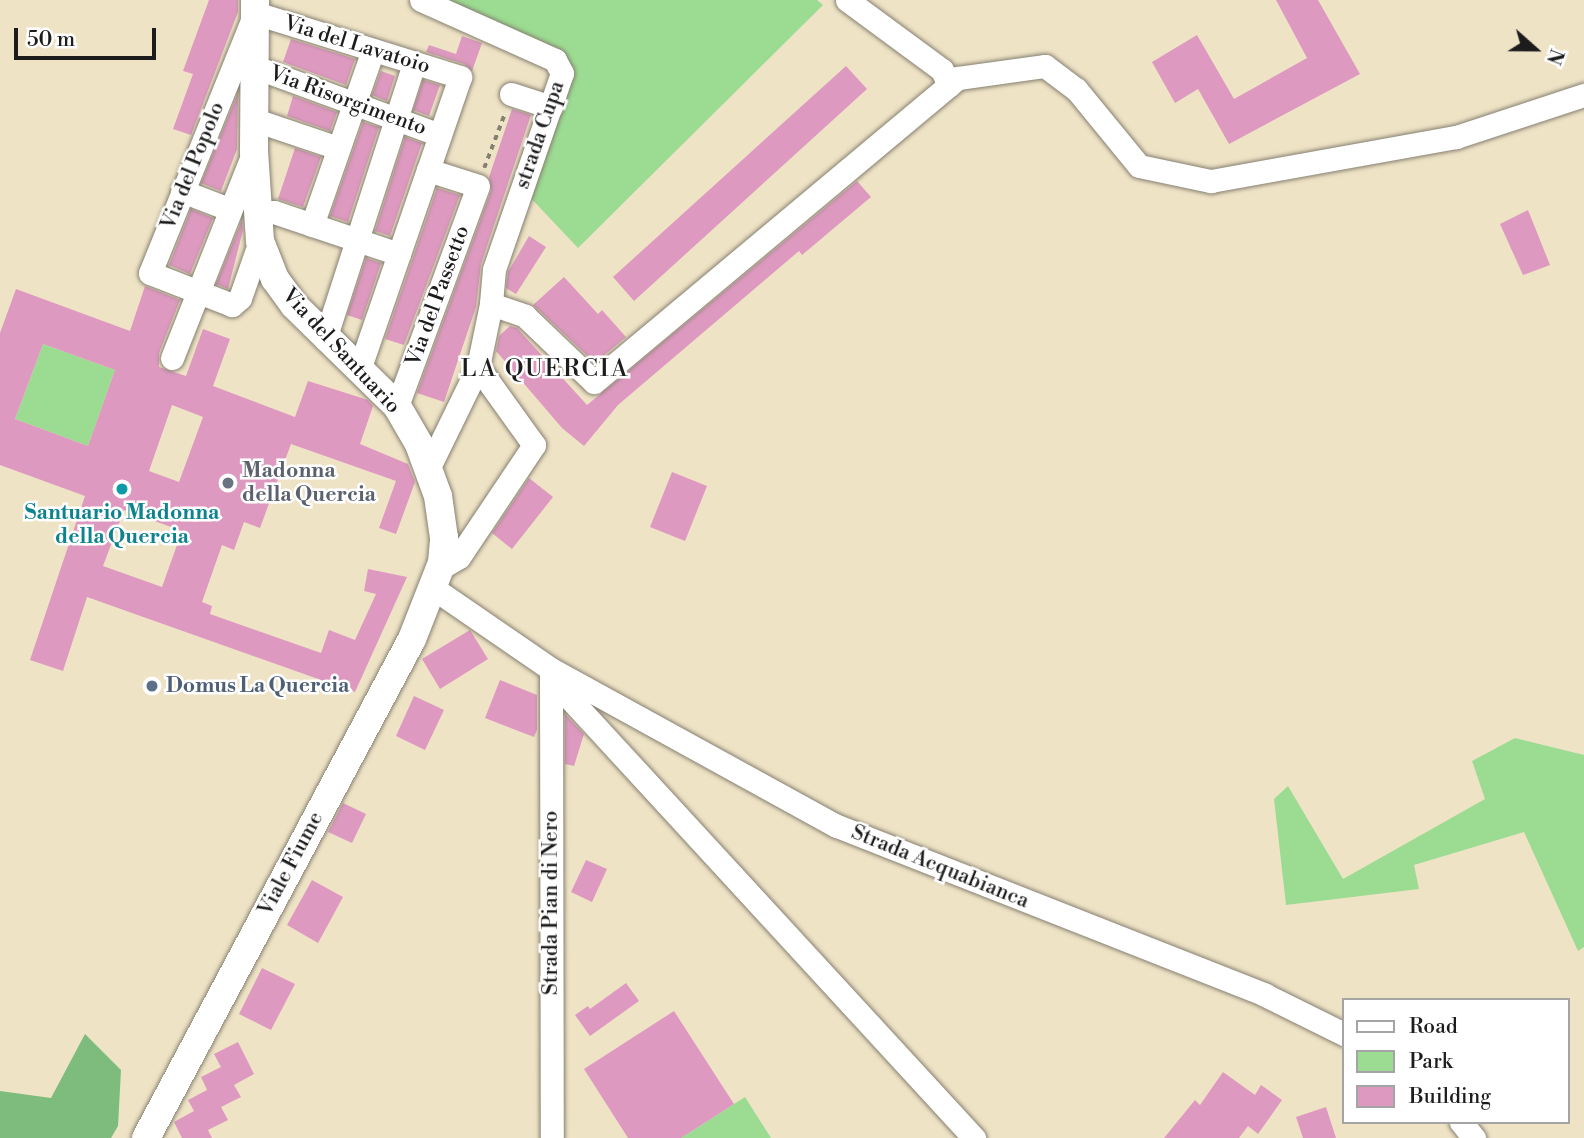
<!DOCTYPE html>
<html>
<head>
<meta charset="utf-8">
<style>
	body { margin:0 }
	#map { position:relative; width:1584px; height:1138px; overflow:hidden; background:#efe3c6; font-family:"Libre Bodoni",serif }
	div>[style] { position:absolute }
	.green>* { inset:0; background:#9cdc92 }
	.forest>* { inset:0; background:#7dbc7c }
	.building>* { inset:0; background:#de99c0 }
	.path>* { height:3.5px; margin-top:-1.75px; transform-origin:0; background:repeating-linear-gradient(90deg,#868071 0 5px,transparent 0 10px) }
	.roads { filter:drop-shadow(0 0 2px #868071) drop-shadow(0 0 2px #868071) }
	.minor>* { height:23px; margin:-11.5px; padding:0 11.5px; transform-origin:11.5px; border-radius:11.5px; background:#fff }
	.major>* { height:28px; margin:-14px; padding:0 14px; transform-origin:14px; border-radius:14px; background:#fff }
	.dots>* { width:19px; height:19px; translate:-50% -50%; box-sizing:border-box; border:4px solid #fff; border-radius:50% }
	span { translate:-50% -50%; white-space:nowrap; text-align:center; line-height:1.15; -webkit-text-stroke:5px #fff; paint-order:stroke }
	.street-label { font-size:21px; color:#1c1c1c }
	.worship-label { font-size:21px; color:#5b616d; font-weight:700 }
	.left { translate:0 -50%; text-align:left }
	.culture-label { font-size:21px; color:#0d838f; font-weight:700 }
	.service-label { font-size:21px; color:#4e5e75; font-weight:700 }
	.quarter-label { font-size:24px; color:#1c1c1c; letter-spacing:2px }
	.legend { position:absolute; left:1342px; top:998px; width:228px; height:126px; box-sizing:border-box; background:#fff; border:2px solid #a4a4a4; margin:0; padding:9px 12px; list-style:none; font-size:21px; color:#1c1c1c }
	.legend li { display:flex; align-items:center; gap:14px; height:35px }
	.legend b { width:35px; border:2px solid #a4a4a4 }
	.north { position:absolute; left:1500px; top:14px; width:70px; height:70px; -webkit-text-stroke:5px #fff; paint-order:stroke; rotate:111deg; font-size:19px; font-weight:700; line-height:28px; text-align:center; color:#1c1c1c }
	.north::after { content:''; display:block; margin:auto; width:24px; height:32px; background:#1c1c1c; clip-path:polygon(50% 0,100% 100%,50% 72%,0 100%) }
	.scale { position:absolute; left:14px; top:28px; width:142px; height:32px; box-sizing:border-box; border:4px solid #1c1c1c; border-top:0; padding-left:9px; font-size:21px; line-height:24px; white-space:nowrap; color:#1c1c1c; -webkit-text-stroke:5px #fff; paint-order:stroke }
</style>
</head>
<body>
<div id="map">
	<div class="green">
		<i style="clip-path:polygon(446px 0,817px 0,823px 5px,578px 248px,526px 193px,569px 76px)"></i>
		<i style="clip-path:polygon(43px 344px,115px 370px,88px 446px,15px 419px)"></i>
		<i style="clip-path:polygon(1515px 738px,1584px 755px,1584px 947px,1578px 951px,1524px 832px,1414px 865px,1419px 889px,1286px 905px,1274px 799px,1288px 786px,1343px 879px,1485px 799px,1472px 761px)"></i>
		<i style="clip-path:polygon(745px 1097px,771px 1138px,681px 1138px)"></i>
	</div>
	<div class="forest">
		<i style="clip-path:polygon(85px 1034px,121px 1070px,118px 1126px,111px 1138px,0 1138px,0 1091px,51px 1098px)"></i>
	</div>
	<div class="building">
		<i style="clip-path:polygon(209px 0,238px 0,238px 12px,191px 135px,173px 129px,193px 74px,183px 71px)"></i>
		<i style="clip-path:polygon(1276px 0,1318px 0,1360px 74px,1229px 144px,1198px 89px,1175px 103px,1152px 62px,1197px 35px,1234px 99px,1307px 58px)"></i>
		<i style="clip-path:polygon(462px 36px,482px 43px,472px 71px,464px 64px,426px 52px,429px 45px,456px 54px)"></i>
		<i style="clip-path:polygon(291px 39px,355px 59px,346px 85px,283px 62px)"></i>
		<i style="clip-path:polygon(846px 66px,867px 89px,634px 301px,613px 277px)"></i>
		<i style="clip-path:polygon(381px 71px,395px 76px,387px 101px,372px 95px)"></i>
		<i style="clip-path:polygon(423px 80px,440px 85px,429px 116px,413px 110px)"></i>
		<i style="clip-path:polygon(238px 93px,237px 149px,221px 191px,201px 183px)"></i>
		<i style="clip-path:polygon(293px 96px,337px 112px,330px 131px,287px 116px)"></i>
		<i style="clip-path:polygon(512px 109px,531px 115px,481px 264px,476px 307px,444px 402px,417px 393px,491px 191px,489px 177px)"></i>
		<i style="clip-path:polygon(363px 122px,379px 127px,348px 222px,330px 216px)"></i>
		<i style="clip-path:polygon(405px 137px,422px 143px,390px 236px,375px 231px)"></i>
		<i style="clip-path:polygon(295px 148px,321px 157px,303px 207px,278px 199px)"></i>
		<i style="clip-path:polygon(857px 181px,871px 197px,802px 255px,799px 251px,618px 405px,584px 446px,562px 428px,496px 351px,499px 336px,510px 326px,517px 328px,587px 405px)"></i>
		<i style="clip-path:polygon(437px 188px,460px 195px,404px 345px,385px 339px)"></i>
		<i style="clip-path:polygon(191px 209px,213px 218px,190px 274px,169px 265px)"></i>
		<i style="clip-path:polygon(1528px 210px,1550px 265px,1523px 275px,1500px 224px)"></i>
		<i style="clip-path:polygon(242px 220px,243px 230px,228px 289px,216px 284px)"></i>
		<i style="clip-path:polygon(529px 236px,546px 247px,516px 294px,506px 288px,508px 272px)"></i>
		<i style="clip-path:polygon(366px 258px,381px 263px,362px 320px,347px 315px)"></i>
		<i style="clip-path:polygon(564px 277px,598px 314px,602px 310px,626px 337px,595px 363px,533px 305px)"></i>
		<i style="clip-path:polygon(evenodd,145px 286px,180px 300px,159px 353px,159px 367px,186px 376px,203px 329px,230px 339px,213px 386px,295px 417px,308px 381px,368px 400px,373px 406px,360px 444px,408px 464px,415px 482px,396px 534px,379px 528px,396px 481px,291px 444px,260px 528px,244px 522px,234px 550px,222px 545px,202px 602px,212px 606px,210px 614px,321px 653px,329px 630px,355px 640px,376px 594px,364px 591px,368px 569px,407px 577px,355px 692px,87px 597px,63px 671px,30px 660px,85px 496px,0 465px,0 333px,16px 289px,130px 331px,145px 286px,43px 344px,115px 370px,88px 446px,15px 419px,43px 344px,145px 286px,172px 405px,203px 417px,179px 482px,149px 471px,172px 405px,145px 286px,124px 510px,182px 531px,162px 587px,103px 566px,124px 510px)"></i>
		<i style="clip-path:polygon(672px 472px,707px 486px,685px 541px,650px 527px)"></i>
		<i style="clip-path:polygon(529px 478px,553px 497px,512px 549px,492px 533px)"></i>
		<i style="clip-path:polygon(470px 630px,488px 659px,440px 689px,422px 659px)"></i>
		<i style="clip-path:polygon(500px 680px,537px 695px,537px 730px,534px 737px,485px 718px)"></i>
		<i style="clip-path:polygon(414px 696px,444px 710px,425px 750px,396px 736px)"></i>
		<i style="clip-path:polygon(565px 714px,584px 734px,574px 766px,565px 764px)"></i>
		<i style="clip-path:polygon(343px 803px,366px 814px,352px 843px,328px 832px)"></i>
		<i style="clip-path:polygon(586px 860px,607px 869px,592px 902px,571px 892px)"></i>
		<i style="clip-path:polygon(312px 880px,343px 897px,318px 943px,287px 925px)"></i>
		<i style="clip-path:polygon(262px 968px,295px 984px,271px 1030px,239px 1014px)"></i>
		<i style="clip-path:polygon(626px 983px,639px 1001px,590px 1036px,575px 1015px,588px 1006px,590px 1009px)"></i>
		<i style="clip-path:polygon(674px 1011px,734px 1104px,681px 1138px,628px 1138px,584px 1069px)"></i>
		<i style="clip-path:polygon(238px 1042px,254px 1074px,234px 1085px,241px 1097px,221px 1107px,228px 1120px,208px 1130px,212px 1138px,182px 1138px,174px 1122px,194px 1111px,188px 1100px,207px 1090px,201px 1077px,221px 1067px,214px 1054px)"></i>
		<i style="clip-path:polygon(1223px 1072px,1255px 1095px,1261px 1085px,1282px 1100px,1258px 1134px,1248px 1126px,1239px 1138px,1164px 1138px,1195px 1100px,1200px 1105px)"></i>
		<i style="clip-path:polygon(1326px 1107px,1336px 1138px,1303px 1138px,1296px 1117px)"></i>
	</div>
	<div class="path">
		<i style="left:484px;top:168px;width:59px;rotate:-69.1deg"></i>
	</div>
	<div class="roads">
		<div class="minor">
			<i style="left:421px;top:0;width:147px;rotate:24.1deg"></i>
			<i style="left:555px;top:60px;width:15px;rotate:62deg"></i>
			<i style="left:562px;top:73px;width:207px;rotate:109.1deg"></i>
			<i style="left:494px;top:269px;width:35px;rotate:95deg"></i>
			<i style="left:491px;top:304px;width:64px;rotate:101.7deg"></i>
			<i style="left:478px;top:367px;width:114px;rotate:116.1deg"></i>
			<i style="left:847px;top:0;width:118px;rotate:36.4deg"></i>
			<i style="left:942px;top:70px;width:17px;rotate:66deg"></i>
			<i style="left:255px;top:67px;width:197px;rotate:20.2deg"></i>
			<i style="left:511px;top:94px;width:42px;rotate:18deg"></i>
			<i style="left:255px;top:120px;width:88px;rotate:18.6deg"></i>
			<i style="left:182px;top:191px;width:50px;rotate:21deg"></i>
			<i style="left:257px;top:214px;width:17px;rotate:-7deg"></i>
			<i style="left:274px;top:212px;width:132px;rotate:18.6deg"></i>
			<i style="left:312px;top:225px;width:185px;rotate:-70.8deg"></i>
			<i style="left:260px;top:241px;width:60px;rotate:109.3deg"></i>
			<i style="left:240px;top:298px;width:11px;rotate:139deg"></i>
			<i style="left:232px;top:305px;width:88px;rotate:-158.7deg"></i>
			<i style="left:150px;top:273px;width:280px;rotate:-68deg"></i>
			<i style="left:255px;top:13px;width:215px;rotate:17.3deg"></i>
			<i style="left:460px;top:77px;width:98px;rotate:109deg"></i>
			<i style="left:428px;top:170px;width:52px;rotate:17.7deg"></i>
			<i style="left:478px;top:186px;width:234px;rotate:110.2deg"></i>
			<i style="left:491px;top:304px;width:36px;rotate:19deg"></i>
			<i style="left:525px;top:316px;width:95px;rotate:43.7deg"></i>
			<i style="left:594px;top:382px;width:474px;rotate:-39.9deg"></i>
			<i style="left:958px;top:78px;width:88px;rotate:-7.9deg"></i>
			<i style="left:1045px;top:66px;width:39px;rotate:37deg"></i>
			<i style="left:1076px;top:89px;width:99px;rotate:50.7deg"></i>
			<i style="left:1139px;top:166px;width:74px;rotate:11.8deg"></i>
			<i style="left:1211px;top:181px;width:249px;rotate:-10.2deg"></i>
			<i style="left:1456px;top:137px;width:135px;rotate:-18.2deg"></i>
			<i style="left:325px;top:339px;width:290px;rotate:-72.1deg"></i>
			<i style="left:172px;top:358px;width:223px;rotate:-68.4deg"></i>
			<i style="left:359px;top:370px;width:212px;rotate:-71deg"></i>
			<i style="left:439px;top:569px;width:23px;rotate:-31deg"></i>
			<i style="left:459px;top:557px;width:135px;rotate:-56.2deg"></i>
			<i style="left:534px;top:445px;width:96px;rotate:-125.7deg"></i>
			<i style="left:433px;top:588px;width:143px;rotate:34.5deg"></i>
			<i style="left:551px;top:669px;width:326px;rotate:28.8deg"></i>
			<i style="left:837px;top:826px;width:460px;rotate:21.5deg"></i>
			<i style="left:1265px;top:995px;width:88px;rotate:26.3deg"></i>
			<i style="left:552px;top:671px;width:21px;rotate:62deg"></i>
			<i style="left:562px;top:690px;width:609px;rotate:47.4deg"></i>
			<i style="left:551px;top:672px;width:466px;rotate:89.9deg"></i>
			<i style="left:1461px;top:1122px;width:21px;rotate:51deg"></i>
		</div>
		<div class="major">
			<i style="left:146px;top:1138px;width:565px;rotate:-61.94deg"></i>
			<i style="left:412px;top:639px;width:82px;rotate:-68.5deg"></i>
			<i style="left:442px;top:563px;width:25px;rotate:-85deg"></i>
			<i style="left:444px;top:538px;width:42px;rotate:-98.1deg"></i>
			<i style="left:438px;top:496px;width:55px;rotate:-110.1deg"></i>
			<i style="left:419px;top:444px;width:44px;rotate:-120.1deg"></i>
			<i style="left:397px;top:406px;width:144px;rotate:-135.6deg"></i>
			<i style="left:294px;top:305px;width:32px;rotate:-126deg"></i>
			<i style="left:275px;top:279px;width:41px;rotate:-111.5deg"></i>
			<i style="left:260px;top:241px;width:90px;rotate:-93.8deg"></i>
			<i style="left:254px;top:151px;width:151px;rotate:-89.6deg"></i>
		</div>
	</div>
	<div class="dots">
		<i style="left:228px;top:483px;background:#6b7280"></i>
		<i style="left:122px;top:489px;background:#0f9aa8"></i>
		<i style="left:152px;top:686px;background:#5c6f8a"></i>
	</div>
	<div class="street-label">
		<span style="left:357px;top:45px;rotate:17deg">Via del Lavatoio</span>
		<span style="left:348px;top:101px;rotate:20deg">Via Risorgimento</span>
		<span style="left:540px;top:135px;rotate:-71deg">strada Cupa</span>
		<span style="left:193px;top:166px;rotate:-68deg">Via del Popolo</span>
		<span style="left:438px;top:296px;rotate:-70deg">Via del Passetto</span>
		<span style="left:341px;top:351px;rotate:47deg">Via del Santuario</span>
		<span style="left:291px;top:864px;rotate:-62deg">Viale Fiume</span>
		<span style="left:940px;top:867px;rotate:22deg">Strada Acquabianca</span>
		<span style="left:551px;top:903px;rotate:-90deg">Strada Pian di Nero</span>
	</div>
	<div class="worship-label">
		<span class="left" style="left:242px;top:483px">Madonna<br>della Quercia</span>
	</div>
	<div class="culture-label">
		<span style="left:122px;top:525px">Santuario Madonna<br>della Quercia</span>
	</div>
	<div class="service-label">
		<span class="left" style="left:166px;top:686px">Domus La Quercia</span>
	</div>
	<div class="quarter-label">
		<span style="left:545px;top:370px">LA QUERCIA</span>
	</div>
	<ul class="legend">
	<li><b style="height:9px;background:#fff"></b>Road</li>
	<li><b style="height:19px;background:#9cdc92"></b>Park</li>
	<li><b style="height:19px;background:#de99c0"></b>Building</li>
	</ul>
	<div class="north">N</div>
	<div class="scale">50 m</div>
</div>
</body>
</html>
